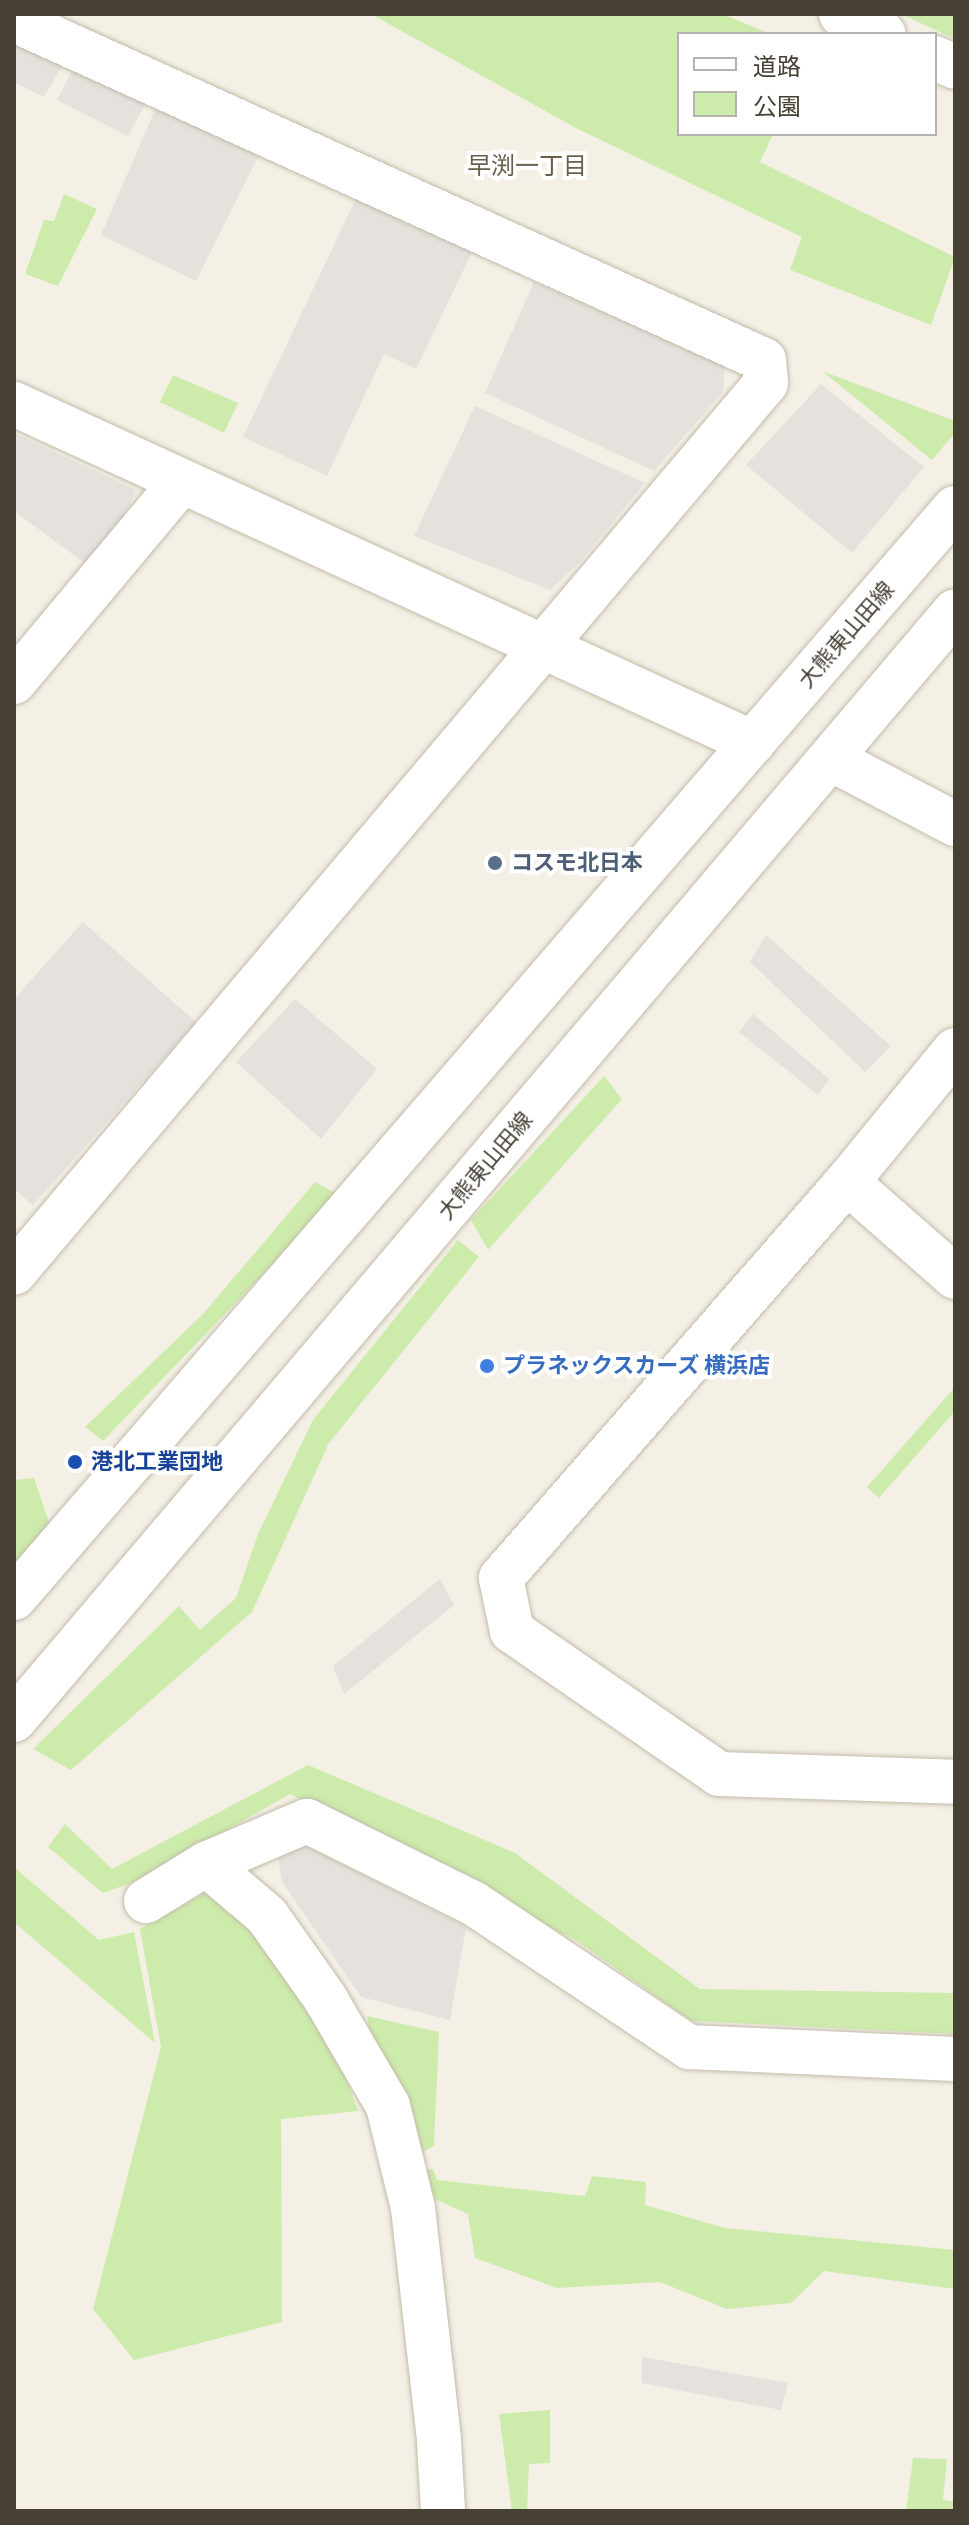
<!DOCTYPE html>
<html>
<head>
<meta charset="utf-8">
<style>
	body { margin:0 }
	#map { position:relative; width:969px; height:2525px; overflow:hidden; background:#f4f0e6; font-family:Rubik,"Noto Sans JP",sans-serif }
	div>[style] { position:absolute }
	.green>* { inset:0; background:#cdecab }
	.parking>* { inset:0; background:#e5e2de }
	.roads { filter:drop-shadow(0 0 2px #c3bbaa) drop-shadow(0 0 2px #c3bbaa) }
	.minor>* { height:44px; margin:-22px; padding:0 22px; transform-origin:22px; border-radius:22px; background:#fff }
	.tertiary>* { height:44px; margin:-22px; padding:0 22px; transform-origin:22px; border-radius:22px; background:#fff }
	.dots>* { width:22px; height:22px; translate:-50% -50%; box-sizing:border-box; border:4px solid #fff; border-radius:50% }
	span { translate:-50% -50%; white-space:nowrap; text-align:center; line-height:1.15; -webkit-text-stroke:8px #fff; paint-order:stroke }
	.street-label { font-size:22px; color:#474134 }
	.service-label { font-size:22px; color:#4e5e75; font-weight:700 }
	.left { translate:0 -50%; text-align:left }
	.shop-label { font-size:22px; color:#366cbe; font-weight:700 }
	.transit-label { font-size:22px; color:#164399; font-weight:700 }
	.neighbourhood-label { font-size:24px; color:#6b5f4b }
	.frame { position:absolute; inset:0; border:16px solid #474134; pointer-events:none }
	.legend { position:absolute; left:677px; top:32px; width:260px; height:104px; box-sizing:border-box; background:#fff; border:2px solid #b5b3ae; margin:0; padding:10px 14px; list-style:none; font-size:24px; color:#474134 }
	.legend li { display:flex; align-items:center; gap:16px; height:40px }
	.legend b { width:40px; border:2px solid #b5b3ae }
</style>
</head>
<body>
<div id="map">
	<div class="green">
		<i style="clip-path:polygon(371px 14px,723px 14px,770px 34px,679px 34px,679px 134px,773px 134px,760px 162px,955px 257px,931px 325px,790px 270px,802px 237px,576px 128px)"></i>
		<i style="clip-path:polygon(901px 14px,955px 14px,955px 39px)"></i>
		<i style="clip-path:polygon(64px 194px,97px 209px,58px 286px,25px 274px,44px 220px,54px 221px)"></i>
		<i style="clip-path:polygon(822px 371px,955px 421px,955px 433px,932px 460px)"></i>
		<i style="clip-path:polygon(173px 375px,238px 403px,224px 433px,160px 402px)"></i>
		<i style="clip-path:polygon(604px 1076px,622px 1099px,488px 1250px,471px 1220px)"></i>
		<i style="clip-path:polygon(315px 1182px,339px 1195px,103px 1441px,85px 1427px,203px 1314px)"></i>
		<i style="clip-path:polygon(458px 1240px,479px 1257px,329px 1443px,252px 1612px,71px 1770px,33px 1749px,179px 1606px,200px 1630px,236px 1598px,258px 1534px,313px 1420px)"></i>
		<i style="clip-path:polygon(955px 1387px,955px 1411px,879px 1498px,867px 1487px)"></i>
		<i style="clip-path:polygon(34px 1478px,51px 1528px,14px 1566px,14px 1480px)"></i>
		<i style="clip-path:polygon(308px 1765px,515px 1853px,700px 1989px,955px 1993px,955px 2034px,691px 2021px,577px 1941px,290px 1794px,137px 1881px,103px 1893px,48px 1847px,65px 1824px,112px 1869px)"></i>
		<i style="clip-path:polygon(14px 1867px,99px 1940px,134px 1932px,155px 2043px,14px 1922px)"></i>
		<i style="clip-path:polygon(210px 1890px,249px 1924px,330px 2036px,358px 2111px,281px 2119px,282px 2322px,134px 2360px,93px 2309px,161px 2047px,140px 1929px)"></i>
		<i style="clip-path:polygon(367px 2016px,439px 2032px,434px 2146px,414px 2156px,372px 2044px)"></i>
		<i style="clip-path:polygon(433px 2169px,437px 2180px,585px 2196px,592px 2176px,646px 2182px,645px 2205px,725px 2228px,955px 2250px,955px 2289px,824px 2271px,791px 2303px,727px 2309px,660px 2282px,557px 2288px,475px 2258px,468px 2214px,417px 2191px,416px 2171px)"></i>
		<i style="clip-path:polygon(550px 2410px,550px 2463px,529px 2464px,527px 2511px,512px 2511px,499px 2414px)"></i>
		<i style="clip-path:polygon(913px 2458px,947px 2459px,943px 2500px,955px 2502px,955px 2511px,906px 2511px)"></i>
	</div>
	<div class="parking">
		<i style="clip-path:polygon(14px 39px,64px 63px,44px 97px,14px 82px)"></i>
		<i style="clip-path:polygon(74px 67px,148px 99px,128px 136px,57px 100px)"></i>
		<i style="clip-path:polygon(158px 103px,263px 147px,196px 281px,101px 235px)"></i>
		<i style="clip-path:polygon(359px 192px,475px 246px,416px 369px,384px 354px,327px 476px,243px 437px)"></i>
		<i style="clip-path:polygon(534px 282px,725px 366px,723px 392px,654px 471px,485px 393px)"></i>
		<i style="clip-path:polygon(821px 384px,924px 467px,852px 553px,746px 465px)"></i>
		<i style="clip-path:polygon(475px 406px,645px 483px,581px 561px,550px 590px,414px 536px)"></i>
		<i style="clip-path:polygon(14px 433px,136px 490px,98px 573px,14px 511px)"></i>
		<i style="clip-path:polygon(83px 922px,196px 1022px,33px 1205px,14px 1189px,14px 999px)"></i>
		<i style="clip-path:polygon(766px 935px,891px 1046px,865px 1072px,750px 962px)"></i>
		<i style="clip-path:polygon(295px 999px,377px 1069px,321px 1139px,236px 1062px)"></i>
		<i style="clip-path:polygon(753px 1014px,829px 1079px,818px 1095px,739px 1032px)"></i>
		<i style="clip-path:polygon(440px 1579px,454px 1605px,344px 1694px,333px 1666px)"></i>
		<i style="clip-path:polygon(304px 1844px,466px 1927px,450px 2020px,361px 1997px,282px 1882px,278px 1858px)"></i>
		<i style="clip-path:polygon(642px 2357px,788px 2383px,781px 2410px,642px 2383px)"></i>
	</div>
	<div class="roads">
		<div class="minor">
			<i style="left:841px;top:14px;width:47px;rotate:24.9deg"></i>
			<i style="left:14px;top:20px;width:823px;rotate:24.39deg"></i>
			<i style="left:764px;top:360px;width:23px;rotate:85deg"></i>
			<i style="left:766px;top:383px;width:1165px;rotate:130.2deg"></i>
			<i style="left:935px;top:58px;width:22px;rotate:24deg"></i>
			<i style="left:14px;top:404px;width:813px;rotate:24.64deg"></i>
			<i style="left:14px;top:682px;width:261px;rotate:-50.1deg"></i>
			<i style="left:955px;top:1050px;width:171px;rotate:129.3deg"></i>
			<i style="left:847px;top:1182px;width:526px;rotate:131.14deg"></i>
			<i style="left:501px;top:1578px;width:54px;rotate:78.3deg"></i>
			<i style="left:512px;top:1631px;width:252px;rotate:34.6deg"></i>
			<i style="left:719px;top:1774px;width:236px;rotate:1.9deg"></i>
			<i style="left:847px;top:1182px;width:144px;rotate:41.3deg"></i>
			<i style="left:206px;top:1864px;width:80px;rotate:40.4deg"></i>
			<i style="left:267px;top:1916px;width:100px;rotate:54.7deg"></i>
			<i style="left:325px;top:1998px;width:125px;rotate:59.7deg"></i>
			<i style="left:388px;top:2106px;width:105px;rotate:76.2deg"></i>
			<i style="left:413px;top:2208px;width:234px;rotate:83.6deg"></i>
			<i style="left:439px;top:2441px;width:70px;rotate:86.7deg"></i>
			<i style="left:146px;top:1901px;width:70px;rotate:-31.7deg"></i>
			<i style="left:206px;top:1864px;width:110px;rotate:-23.1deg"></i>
			<i style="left:307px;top:1821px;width:185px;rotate:26.3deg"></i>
			<i style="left:473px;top:1903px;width:260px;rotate:33.7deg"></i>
			<i style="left:689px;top:2047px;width:266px;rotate:2.6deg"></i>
		</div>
		<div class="tertiary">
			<i style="left:831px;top:759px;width:140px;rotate:27.7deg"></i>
			<i style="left:14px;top:1598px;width:1440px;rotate:-49.2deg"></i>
			<i style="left:14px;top:1720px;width:1454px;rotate:-49.68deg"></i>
		</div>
	</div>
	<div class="dots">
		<i style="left:495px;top:863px;background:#5c6f8a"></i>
		<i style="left:487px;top:1366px;background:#3f7fe0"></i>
		<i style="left:75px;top:1462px;background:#1a4fb4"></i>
	</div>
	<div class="street-label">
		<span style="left:846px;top:635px;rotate:-49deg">大熊東山田線</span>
		<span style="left:485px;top:1166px;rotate:-50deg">大熊東山田線</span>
	</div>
	<div class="service-label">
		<span class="left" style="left:511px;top:863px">コスモ北日本</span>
	</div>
	<div class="shop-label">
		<span class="left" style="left:503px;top:1366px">プラネックスカーズ 横浜店</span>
	</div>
	<div class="transit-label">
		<span class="left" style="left:91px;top:1462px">港北工業団地</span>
	</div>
	<div class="neighbourhood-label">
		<span style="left:527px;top:167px">早渕一丁目</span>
	</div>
	<div class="frame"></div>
	<ul class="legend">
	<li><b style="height:10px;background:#fff"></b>道路</li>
	<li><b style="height:22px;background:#cdecab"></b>公園</li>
	</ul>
</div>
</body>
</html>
